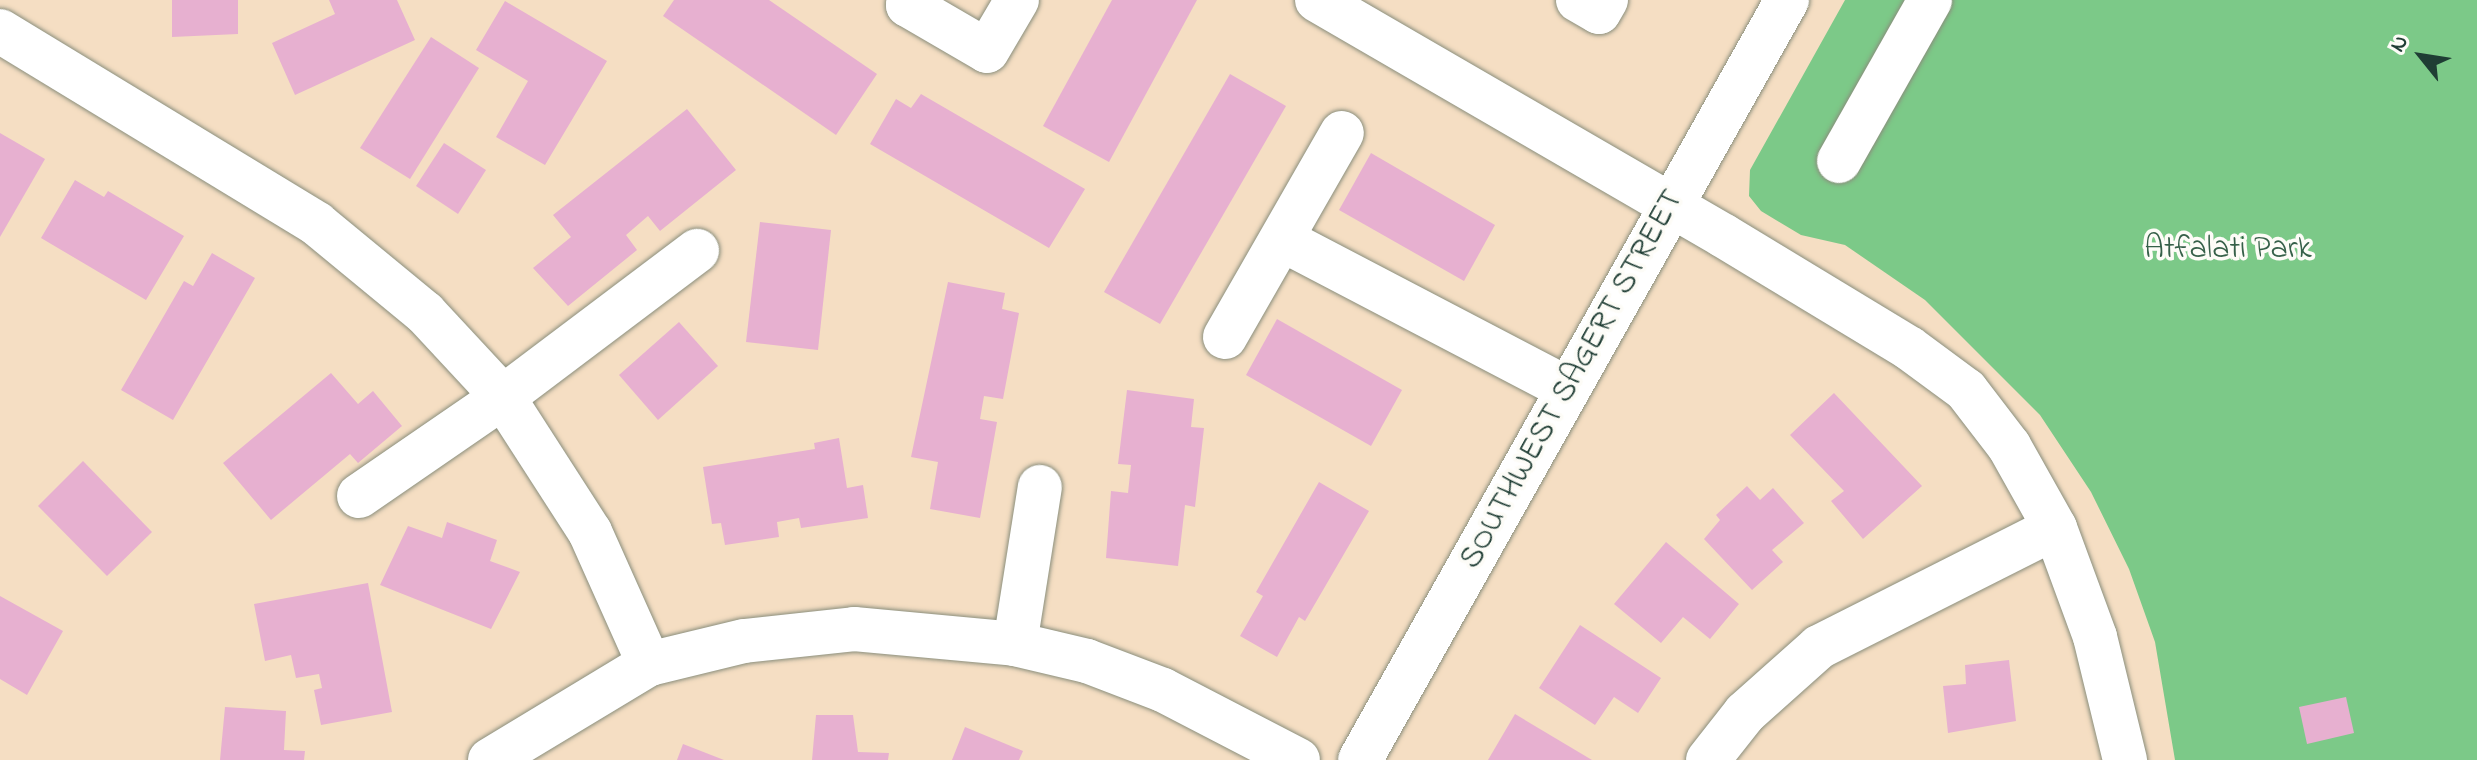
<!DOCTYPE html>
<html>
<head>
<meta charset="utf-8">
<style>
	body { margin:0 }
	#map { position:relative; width:2477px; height:760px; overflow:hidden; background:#f5dec3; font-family:"Indie Flower",sans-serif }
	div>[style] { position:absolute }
	.green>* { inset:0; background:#7cc988 }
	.building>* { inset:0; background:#e7b0d0 }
	.roads { filter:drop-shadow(0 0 2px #8a8e7c) drop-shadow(0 0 2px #8a8e7c) }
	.minor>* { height:44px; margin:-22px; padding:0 22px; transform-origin:22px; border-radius:22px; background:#fff }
	.major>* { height:44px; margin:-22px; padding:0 22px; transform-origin:22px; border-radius:22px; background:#fff }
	span { translate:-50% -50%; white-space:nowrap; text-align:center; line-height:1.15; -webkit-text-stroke:7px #fdfcf7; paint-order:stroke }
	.park-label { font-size:32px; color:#366049 }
	.street-label { font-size:32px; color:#1f3d34 }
	.north { position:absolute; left:2381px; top:16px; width:80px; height:80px; -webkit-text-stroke:6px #fdfcf7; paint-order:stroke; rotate:300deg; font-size:22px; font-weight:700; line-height:32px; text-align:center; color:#1f3d34 }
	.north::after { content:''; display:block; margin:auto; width:28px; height:36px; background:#1f3d34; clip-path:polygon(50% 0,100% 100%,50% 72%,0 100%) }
</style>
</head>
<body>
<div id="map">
	<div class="green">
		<i style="clip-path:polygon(1845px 0,2477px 0,2477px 760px,2175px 760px,2155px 642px,2129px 569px,2091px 492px,2040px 415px,1925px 300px,1845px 245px,1801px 235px,1761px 211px,1749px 196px,1750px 170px)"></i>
	</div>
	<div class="building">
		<i style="clip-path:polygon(172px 0,238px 0,238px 34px,172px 37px)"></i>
		<i style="clip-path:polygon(329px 0,397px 0,415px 40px,295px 95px,272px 43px,335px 14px)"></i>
		<i style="clip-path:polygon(674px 0,769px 0,877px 74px,836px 135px,663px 16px)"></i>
		<i style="clip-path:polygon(1112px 0,1197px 0,1109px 162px,1043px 126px)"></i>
		<i style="clip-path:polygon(505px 1px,607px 61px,545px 165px,496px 137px,528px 81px,476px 50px)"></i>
		<i style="clip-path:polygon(431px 37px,479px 68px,410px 179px,360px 148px)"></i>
		<i style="clip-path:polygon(1230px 74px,1286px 106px,1160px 324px,1104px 292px)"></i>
		<i style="clip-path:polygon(921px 94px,1085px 189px,1049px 248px,870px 144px,896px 99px,911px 108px)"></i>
		<i style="clip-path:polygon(687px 109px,736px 170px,660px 231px,648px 216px,626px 235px,637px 250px,568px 306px,533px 268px,571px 237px,553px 215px)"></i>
		<i style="clip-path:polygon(0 133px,45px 159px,0 237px)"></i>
		<i style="clip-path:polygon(444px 143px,486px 170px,458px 214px,416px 186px)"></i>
		<i style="clip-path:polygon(1371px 153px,1495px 225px,1464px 281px,1339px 210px)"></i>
		<i style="clip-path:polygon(75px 180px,104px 197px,108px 191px,184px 236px,146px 300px,41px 238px)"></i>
		<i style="clip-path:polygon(760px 222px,831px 230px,818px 350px,746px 342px)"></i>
		<i style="clip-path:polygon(212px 253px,255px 278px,173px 420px,121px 390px,184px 281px,193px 286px)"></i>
		<i style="clip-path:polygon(948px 282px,1005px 293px,1002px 309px,1019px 313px,1003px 399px,984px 396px,980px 419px,997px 422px,980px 518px,930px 509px,938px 462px,911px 457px)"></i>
		<i style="clip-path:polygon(1277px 319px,1402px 390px,1371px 446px,1246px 375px)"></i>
		<i style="clip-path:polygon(679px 322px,718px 366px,658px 420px,619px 375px)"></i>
		<i style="clip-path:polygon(331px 373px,358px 404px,373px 391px,402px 426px,358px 463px,350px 454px,271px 520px,223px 463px)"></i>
		<i style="clip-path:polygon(1127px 390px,1194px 399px,1191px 427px,1204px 428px,1195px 507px,1185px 505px,1178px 566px,1106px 558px,1111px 491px,1128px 493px,1131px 465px,1118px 464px)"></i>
		<i style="clip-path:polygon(1834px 393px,1922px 486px,1863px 539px,1831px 501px,1844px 491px,1790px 435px)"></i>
		<i style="clip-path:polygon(839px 438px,847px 488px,863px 485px,868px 518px,801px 528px,799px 518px,777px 522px,779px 537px,725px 545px,721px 523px,712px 524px,703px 467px,815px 449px,814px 443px)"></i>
		<i style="clip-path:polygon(83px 461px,152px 532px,107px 576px,38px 506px)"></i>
		<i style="clip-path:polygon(1319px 482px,1369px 511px,1305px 621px,1299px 617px,1277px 657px,1240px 636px,1263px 596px,1256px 592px)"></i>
		<i style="clip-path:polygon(1747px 486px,1760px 500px,1773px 488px,1804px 523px,1772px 550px,1783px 562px,1752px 590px,1704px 539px,1720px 520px,1716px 515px)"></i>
		<i style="clip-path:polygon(447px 522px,497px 540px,490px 561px,520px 572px,491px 629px,380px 585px,408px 526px,442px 538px)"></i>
		<i style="clip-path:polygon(1666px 542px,1739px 604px,1710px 639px,1683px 617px,1661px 643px,1614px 604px)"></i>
		<i style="clip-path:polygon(368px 583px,392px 712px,321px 725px,314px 690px,322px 688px,319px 674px,296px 678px,291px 655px,265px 661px,254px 604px)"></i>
		<i style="clip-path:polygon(0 596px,63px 631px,27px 695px,0 679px)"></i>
		<i style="clip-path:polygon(1580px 625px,1661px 678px,1638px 713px,1614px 697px,1595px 725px,1539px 688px)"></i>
		<i style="clip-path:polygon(2009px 660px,2016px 721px,1948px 733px,1943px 686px,1966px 684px,1965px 665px)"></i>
		<i style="clip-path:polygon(2346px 697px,2354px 733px,2307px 744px,2299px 707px)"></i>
		<i style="clip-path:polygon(225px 707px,286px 711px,284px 750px,305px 751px,304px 760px,220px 760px)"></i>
		<i style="clip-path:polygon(1515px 714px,1592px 760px,1488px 760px)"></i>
		<i style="clip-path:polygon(816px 715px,853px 715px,858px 752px,889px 753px,888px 760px,812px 760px)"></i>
		<i style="clip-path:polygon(965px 727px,1023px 751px,1019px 760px,952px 760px)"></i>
		<i style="clip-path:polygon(683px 744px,724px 760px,677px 760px)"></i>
	</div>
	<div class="roads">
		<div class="minor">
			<i style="left:911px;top:0;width:6px;rotate:121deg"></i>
			<i style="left:908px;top:5px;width:91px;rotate:30.2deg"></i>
			<i style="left:987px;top:51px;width:59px;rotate:-59.5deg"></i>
			<i style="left:1317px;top:0;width:470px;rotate:30.1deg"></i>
			<i style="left:1724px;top:236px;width:216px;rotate:31.2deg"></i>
			<i style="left:1909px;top:348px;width:71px;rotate:36.4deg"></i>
			<i style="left:1966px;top:390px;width:71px;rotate:52.5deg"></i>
			<i style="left:2009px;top:446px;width:94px;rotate:60.7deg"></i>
			<i style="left:2055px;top:528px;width:116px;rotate:69.8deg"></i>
			<i style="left:2095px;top:637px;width:127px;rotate:76.3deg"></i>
			<i style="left:1578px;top:0;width:24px;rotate:30deg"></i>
			<i style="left:1599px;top:12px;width:14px;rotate:-60deg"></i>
			<i style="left:0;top:31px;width:371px;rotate:31.3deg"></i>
			<i style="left:317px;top:224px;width:140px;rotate:39.5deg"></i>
			<i style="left:425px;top:313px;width:115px;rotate:47.1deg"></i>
			<i style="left:503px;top:397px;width:161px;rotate:57.2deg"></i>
			<i style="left:590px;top:532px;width:145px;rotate:65.9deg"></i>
			<i style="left:1839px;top:161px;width:185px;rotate:-60.5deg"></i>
			<i style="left:1283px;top:240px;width:322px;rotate:27.6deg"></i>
			<i style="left:1225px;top:337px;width:235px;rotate:-60.2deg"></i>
			<i style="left:359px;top:496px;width:175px;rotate:-34.5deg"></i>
			<i style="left:503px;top:397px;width:243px;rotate:-37deg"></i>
			<i style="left:1015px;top:644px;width:159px;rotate:-81deg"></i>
			<i style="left:490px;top:760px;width:186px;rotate:-31.1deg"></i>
			<i style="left:649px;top:664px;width:98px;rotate:-13.6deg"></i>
			<i style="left:744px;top:641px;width:111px;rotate:-6.2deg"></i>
			<i style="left:854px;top:629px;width:162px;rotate:5.3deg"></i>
			<i style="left:1015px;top:644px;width:74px;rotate:13.3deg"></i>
			<i style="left:1087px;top:661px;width:81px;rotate:20.9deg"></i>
			<i style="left:1163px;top:690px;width:152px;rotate:27.4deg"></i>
			<i style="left:1708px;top:760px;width:60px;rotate:-51.8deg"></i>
			<i style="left:1745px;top:713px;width:99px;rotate:-41.7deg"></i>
			<i style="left:1819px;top:647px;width:264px;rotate:-26.8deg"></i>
		</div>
		<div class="major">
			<i style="left:1360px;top:760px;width:872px;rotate:-60.67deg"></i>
		</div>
	</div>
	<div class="park-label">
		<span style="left:2228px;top:250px">Atfalati Park</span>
	</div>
	<div class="street-label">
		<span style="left:1573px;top:380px;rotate:-61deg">SOUTHWEST SAGERT STREET</span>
	</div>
	<div class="north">N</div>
</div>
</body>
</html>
